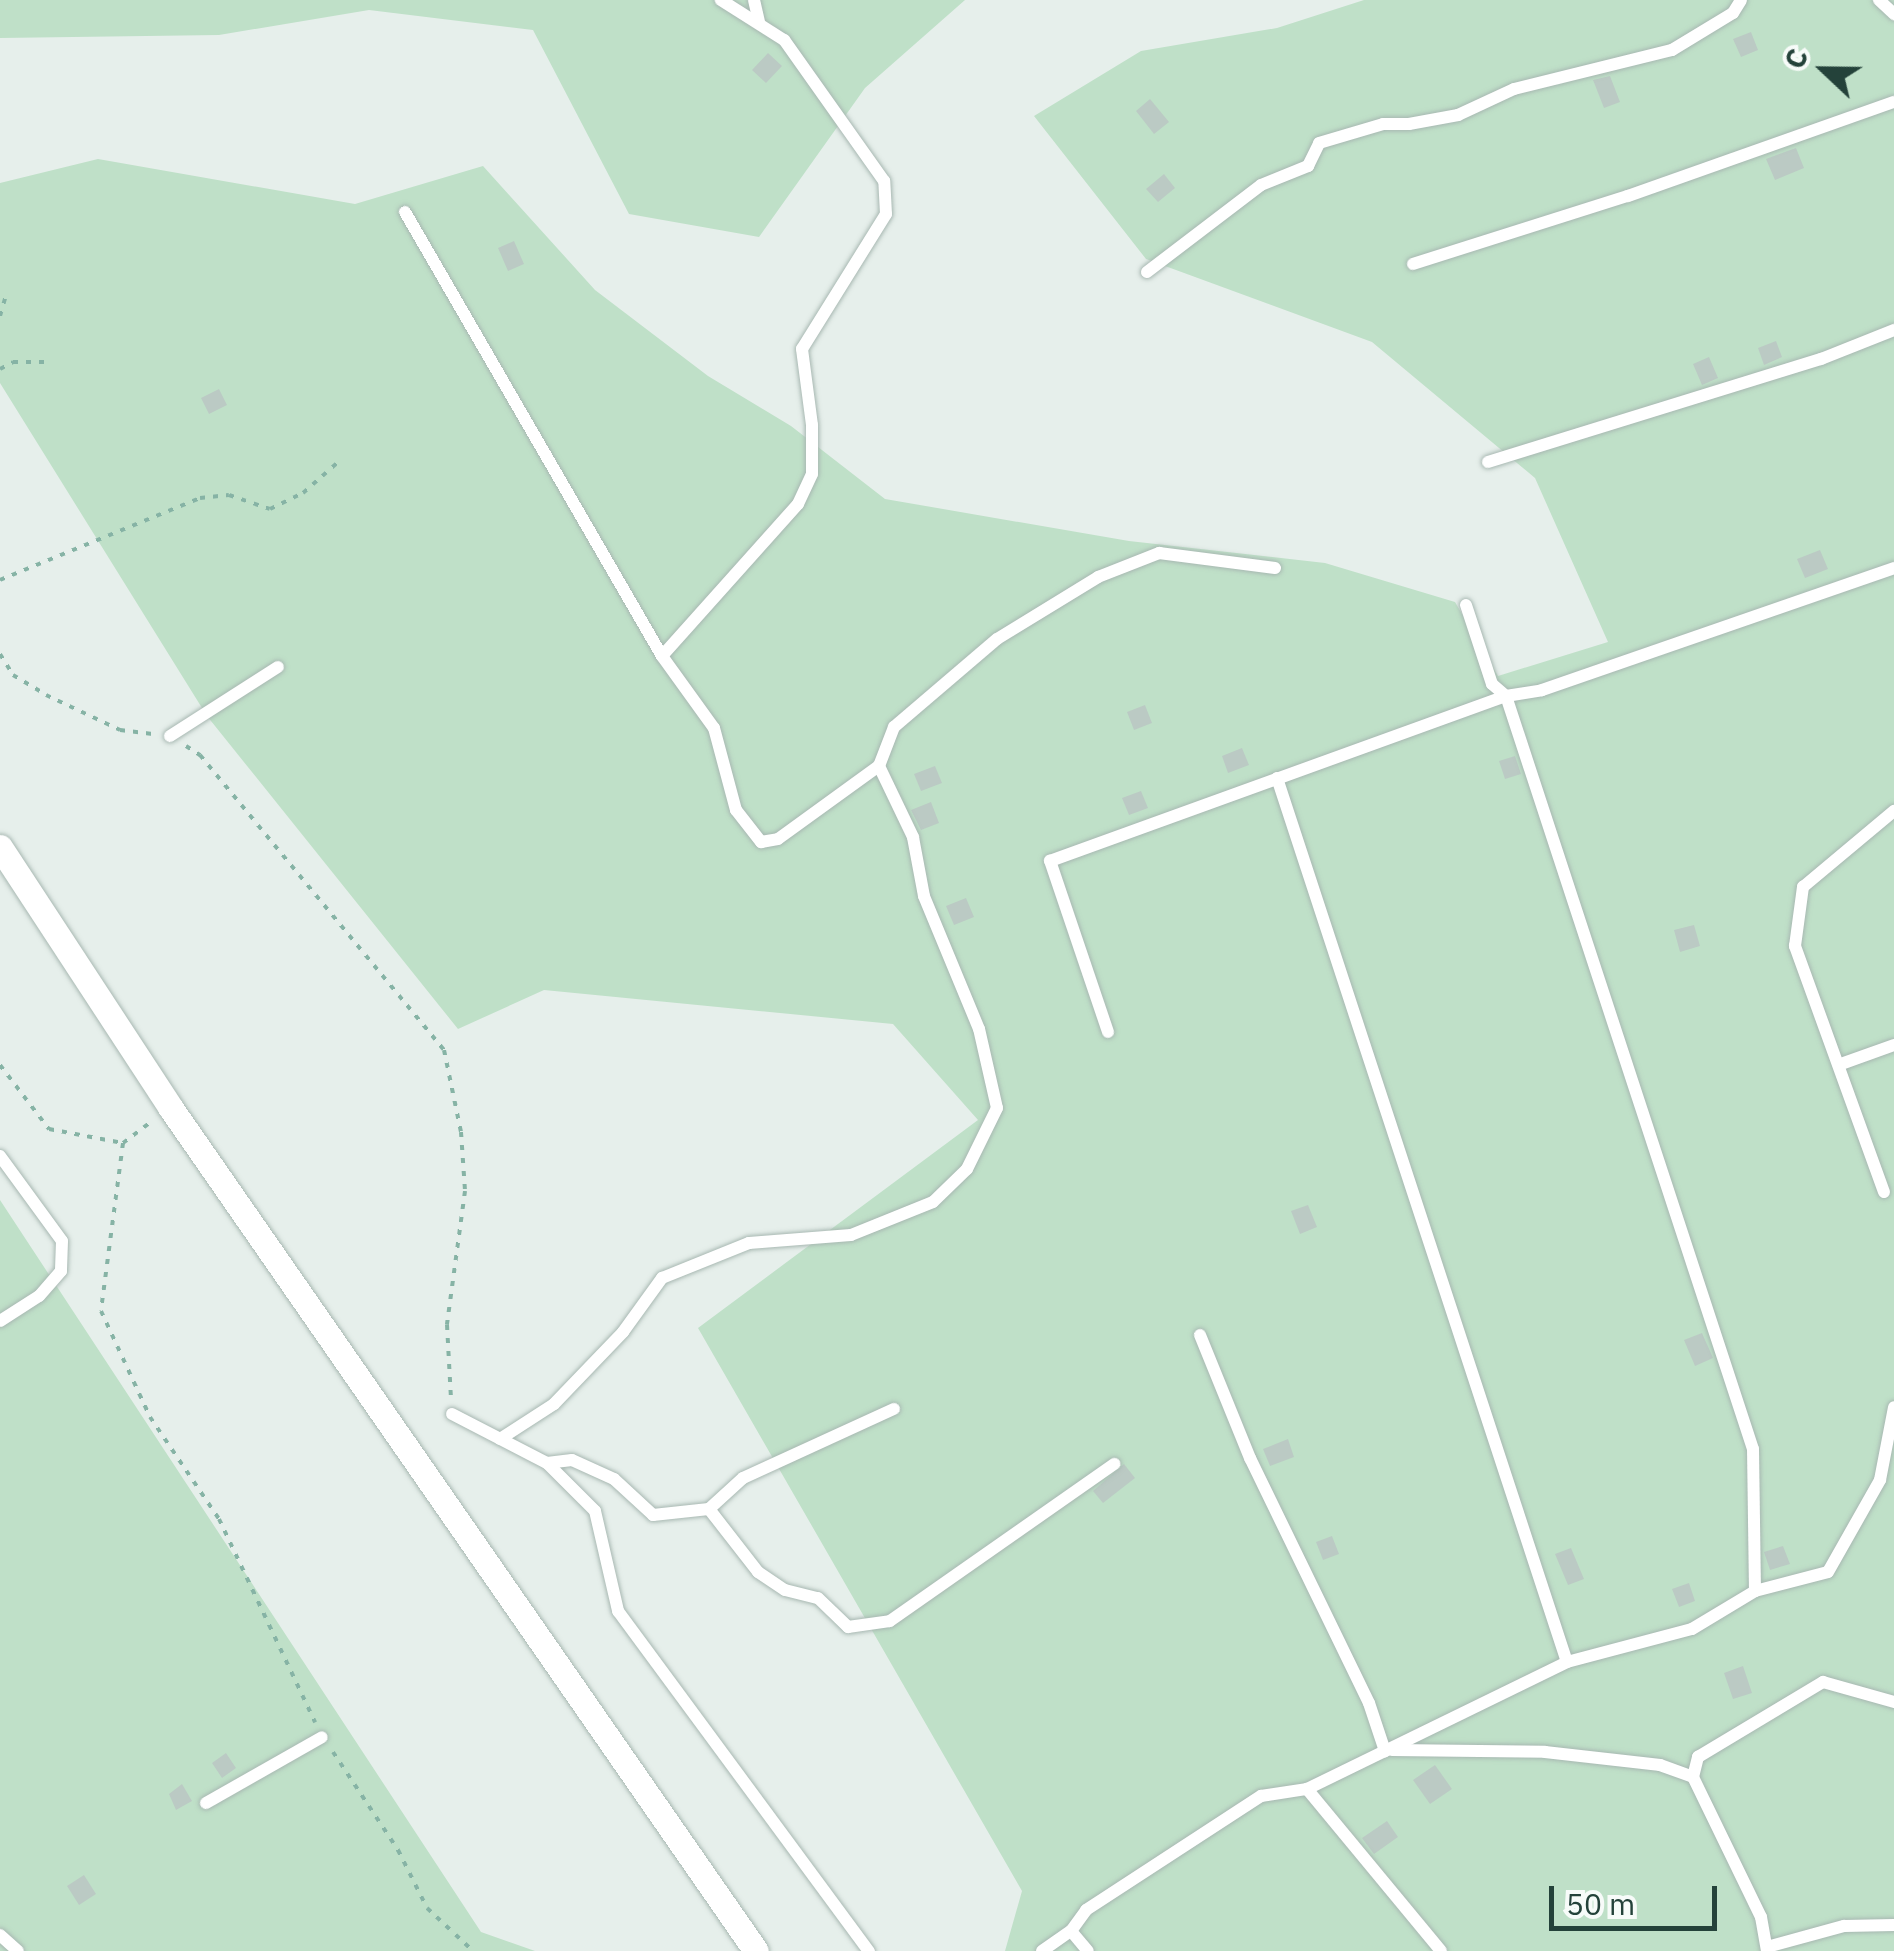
<!DOCTYPE html>
<html>
<head>
<meta charset="utf-8">
<style>
	body { margin:0 }
	#map { position:relative; width:1894px; height:1951px; overflow:hidden; background:#e6efeb; font-family:"IBM Plex Sans",sans-serif }
	div>[style] { position:absolute }
	.green>* { inset:0; background:#bfe0c8 }
	.building>* { inset:0; background:#bbcac4 }
	.path>* { height:4px; margin-top:-2px; transform-origin:0; background:repeating-linear-gradient(90deg,#86b3a5 0 5px,transparent 0 13px) }
	.roads { filter:drop-shadow(0 0 2px #a8b8b2) drop-shadow(0 0 2px #a8b8b2) }
	.service>* { height:12px; margin:-6px; padding:0 6px; transform-origin:6px; border-radius:6px; background:#fff }
	.minor>* { height:25px; margin:-12.5px; padding:0 12.5px; transform-origin:12.5px; border-radius:12.5px; background:#fff }
	span { translate:-50% -50%; white-space:nowrap; text-align:center; line-height:1.15; -webkit-text-stroke:8px #f7fbf9; paint-order:stroke }
	.north { position:absolute; left:1774px; top:20px; width:100px; height:100px; -webkit-text-stroke:8px #f7fbf9; paint-order:stroke; rotate:292deg; font-size:28px; font-weight:700; line-height:40px; text-align:center; color:#24423a }
	.north::after { content:''; display:block; margin:auto; width:35px; height:45px; background:#24423a; clip-path:polygon(50% 0,100% 100%,50% 72%,0 100%) }
	.scale { position:absolute; left:1549px; top:1886px; width:168px; height:45px; box-sizing:border-box; border:5px solid #24423a; border-top:0; padding-left:12px; font-size:30px; line-height:35px; white-space:nowrap; color:#24423a; -webkit-text-stroke:8px #f7fbf9; paint-order:stroke }
</style>
</head>
<body>
<div id="map">
	<div class="green">
		<i style="clip-path:polygon(0 0,965px 0,865px 88px,759px 237px,629px 214px,533px 30px,369px 10px,219px 35px,0 38px)"></i>
		<i style="clip-path:polygon(1364px 0,1894px 0,1894px 1951px,1005px 1951px,1022px 1891px,698px 1328px,978px 1120px,893px 1024px,544px 990px,458px 1029px,207px 716px,0 383px,0 183px,98px 159px,355px 204px,483px 166px,595px 290px,708px 376px,791px 426px,885px 499px,1129px 541px,1325px 563px,1455px 602px,1498px 676px,1608px 642px,1535px 478px,1372px 342px,1146px 259px,1034px 116px,1141px 51px,1277px 28px)"></i>
		<i style="clip-path:polygon(0 1200px,481px 1932px,535px 1951px,0 1951px)"></i>
	</div>
	<div class="building">
		<i style="clip-path:polygon(1751px 32px,1758px 50px,1741px 57px,1733px 39px)"></i>
		<i style="clip-path:polygon(768px 53px,782px 66px,766px 83px,752px 70px)"></i>
		<i style="clip-path:polygon(1610px 76px,1620px 102px,1604px 108px,1593px 80px)"></i>
		<i style="clip-path:polygon(1150px 99px,1169px 122px,1154px 134px,1136px 111px)"></i>
		<i style="clip-path:polygon(1796px 148px,1804px 168px,1775px 180px,1766px 159px)"></i>
		<i style="clip-path:polygon(1164px 174px,1175px 188px,1158px 202px,1146px 189px)"></i>
		<i style="clip-path:polygon(514px 241px,524px 264px,508px 271px,498px 248px)"></i>
		<i style="clip-path:polygon(1776px 341px,1782px 357px,1764px 365px,1758px 348px)"></i>
		<i style="clip-path:polygon(1709px 357px,1718px 378px,1702px 385px,1693px 364px)"></i>
		<i style="clip-path:polygon(219px 389px,227px 405px,209px 414px,201px 398px)"></i>
		<i style="clip-path:polygon(1820px 550px,1828px 569px,1805px 578px,1797px 559px)"></i>
		<i style="clip-path:polygon(1145px 705px,1152px 723px,1134px 730px,1127px 712px)"></i>
		<i style="clip-path:polygon(1242px 748px,1249px 765px,1228px 773px,1222px 756px)"></i>
		<i style="clip-path:polygon(1515px 756px,1521px 774px,1505px 779px,1499px 761px)"></i>
		<i style="clip-path:polygon(935px 766px,942px 783px,921px 791px,914px 774px)"></i>
		<i style="clip-path:polygon(1141px 791px,1148px 808px,1129px 815px,1122px 798px)"></i>
		<i style="clip-path:polygon(931px 802px,939px 823px,921px 830px,911px 810px)"></i>
		<i style="clip-path:polygon(966px 898px,974px 917px,954px 925px,946px 906px)"></i>
		<i style="clip-path:polygon(1694px 925px,1700px 946px,1680px 952px,1674px 930px)"></i>
		<i style="clip-path:polygon(1308px 1205px,1317px 1227px,1300px 1234px,1291px 1211px)"></i>
		<i style="clip-path:polygon(1702px 1333px,1713px 1358px,1695px 1366px,1684px 1340px)"></i>
		<i style="clip-path:polygon(1288px 1439px,1294px 1457px,1270px 1466px,1263px 1449px)"></i>
		<i style="clip-path:polygon(1124px 1464px,1135px 1478px,1103px 1503px,1093px 1491px)"></i>
		<i style="clip-path:polygon(1332px 1536px,1339px 1554px,1323px 1560px,1316px 1542px)"></i>
		<i style="clip-path:polygon(1783px 1546px,1790px 1564px,1770px 1570px,1764px 1552px)"></i>
		<i style="clip-path:polygon(1571px 1548px,1584px 1579px,1568px 1585px,1555px 1554px)"></i>
		<i style="clip-path:polygon(1689px 1583px,1695px 1601px,1679px 1607px,1672px 1589px)"></i>
		<i style="clip-path:polygon(1743px 1666px,1752px 1693px,1733px 1699px,1724px 1673px)"></i>
		<i style="clip-path:polygon(226px 1753px,236px 1768px,222px 1778px,212px 1763px)"></i>
		<i style="clip-path:polygon(1435px 1765px,1452px 1789px,1430px 1804px,1413px 1780px)"></i>
		<i style="clip-path:polygon(182px 1784px,192px 1801px,176px 1810px,169px 1794px)"></i>
		<i style="clip-path:polygon(1387px 1821px,1398px 1837px,1374px 1854px,1362px 1838px)"></i>
		<i style="clip-path:polygon(84px 1875px,96px 1894px,79px 1905px,67px 1886px)"></i>
	</div>
	<div class="path">
		<i style="left:0;top:316px;width:19px;rotate:-74deg"></i>
		<i style="left:0;top:369px;width:15px;rotate:-28deg"></i>
		<i style="left:13px;top:362px;width:32px"></i>
		<i style="left:0;top:580px;width:216px;rotate:-22.3deg"></i>
		<i style="left:200px;top:498px;width:29px;rotate:-6deg"></i>
		<i style="left:229px;top:495px;width:43px;rotate:18.9deg"></i>
		<i style="left:270px;top:509px;width:37px;rotate:-26deg"></i>
		<i style="left:303px;top:493px;width:45px;rotate:-41.4deg"></i>
		<i style="left:0;top:654px;width:25px;rotate:58deg"></i>
		<i style="left:13px;top:675px;width:39px;rotate:31deg"></i>
		<i style="left:46px;top:695px;width:82px;rotate:25.3deg"></i>
		<i style="left:120px;top:730px;width:35px;rotate:7deg"></i>
		<i style="left:186px;top:746px;width:17px;rotate:33deg"></i>
		<i style="left:200px;top:755px;width:383px;rotate:50.4deg"></i>
		<i style="left:444px;top:1050px;width:84px;rotate:78.3deg"></i>
		<i style="left:461px;top:1132px;width:59px;rotate:86.1deg"></i>
		<i style="left:465px;top:1191px;width:135px;rotate:97.7deg"></i>
		<i style="left:447px;top:1325px;width:73px;rotate:86.9deg"></i>
		<i style="left:0;top:1065px;width:81px;rotate:52.6deg"></i>
		<i style="left:49px;top:1129px;width:75px;rotate:10.7deg"></i>
		<i style="left:123px;top:1143px;width:35px;rotate:-37deg"></i>
		<i style="left:123px;top:1143px;width:169px;rotate:97.5deg"></i>
		<i style="left:101px;top:1311px;width:117px;rotate:65.2deg"></i>
		<i style="left:150px;top:1417px;width:123px;rotate:55.9deg"></i>
		<i style="left:219px;top:1519px;width:225px;rotate:64.7deg"></i>
		<i style="left:333px;top:1752px;width:118px;rotate:56.4deg"></i>
		<i style="left:398px;top:1850px;width:65px;rotate:63.4deg"></i>
		<i style="left:427px;top:1908px;width:63px;rotate:43.1deg"></i>
	</div>
	<div class="roads">
		<div class="service">
			<i style="left:754px;top:0;width:22px;rotate:77deg"></i>
			<i style="left:1879px;top:0;width:21px;rotate:43deg"></i>
			<i style="left:405px;top:212px;width:513px;rotate:59.94deg"></i>
			<i style="left:662px;top:656px;width:89px;rotate:54.2deg"></i>
			<i style="left:714px;top:728px;width:85px;rotate:75deg"></i>
			<i style="left:736px;top:810px;width:41px;rotate:52deg"></i>
			<i style="left:761px;top:842px;width:17px;rotate:-10deg"></i>
			<i style="left:778px;top:839px;width:125px;rotate:-35.9deg"></i>
			<i style="left:879px;top:766px;width:42px;rotate:-69deg"></i>
			<i style="left:894px;top:727px;width:135px;rotate:-40.5deg"></i>
			<i style="left:997px;top:639px;width:119px;rotate:-31.5deg"></i>
			<i style="left:1098px;top:577px;width:66px;rotate:-21.5deg"></i>
			<i style="left:1159px;top:553px;width:117px;rotate:7.4deg"></i>
			<i style="left:1413px;top:264px;width:225px;rotate:-17.6deg"></i>
			<i style="left:1628px;top:196px;width:282px;rotate:-19.5deg"></i>
			<i style="left:1147px;top:272px;width:143px;rotate:-37.3deg"></i>
			<i style="left:1261px;top:185px;width:51px;rotate:-22deg"></i>
			<i style="left:1308px;top:166px;width:25px;rotate:-64deg"></i>
			<i style="left:1319px;top:143px;width:67px;rotate:-16.5deg"></i>
			<i style="left:1383px;top:124px;width:26px"></i>
			<i style="left:1409px;top:124px;width:50px;rotate:-10.4deg"></i>
			<i style="left:1458px;top:115px;width:62px;rotate:-24.9deg"></i>
			<i style="left:1514px;top:89px;width:163px;rotate:-13.9deg"></i>
			<i style="left:1672px;top:50px;width:71px;rotate:-31.2deg"></i>
			<i style="left:1733px;top:13px;width:15px;rotate:-58deg"></i>
			<i style="left:1488px;top:462px;width:349px;rotate:-17.2deg"></i>
			<i style="left:1821px;top:359px;width:79px;rotate:-21.7deg"></i>
			<i style="left:1466px;top:605px;width:83px;rotate:71.8deg"></i>
			<i style="left:1492px;top:684px;width:18px;rotate:41deg"></i>
			<i style="left:1506px;top:696px;width:792px;rotate:71.84deg"></i>
			<i style="left:1753px;top:1449px;width:142px;rotate:89.2deg"></i>
			<i style="left:662px;top:656px;width:204px;rotate:-48.2deg"></i>
			<i style="left:798px;top:504px;width:33px;rotate:-65deg"></i>
			<i style="left:812px;top:474px;width:49px;rotate:-90deg"></i>
			<i style="left:812px;top:425px;width:77px;rotate:-97.5deg"></i>
			<i style="left:802px;top:349px;width:159px;rotate:-58.1deg"></i>
			<i style="left:886px;top:214px;width:33px;rotate:-93deg"></i>
			<i style="left:884px;top:181px;width:173px;rotate:-125.3deg"></i>
			<i style="left:784px;top:40px;width:75px;rotate:-147.6deg"></i>
			<i style="left:170px;top:736px;width:128px;rotate:-32.6deg"></i>
			<i style="left:1277px;top:778px;width:930px;rotate:71.84deg"></i>
			<i style="left:1108px;top:1032px;width:181px;rotate:-108.7deg"></i>
			<i style="left:1050px;top:861px;width:485px;rotate:-19.9deg"></i>
			<i style="left:1506px;top:696px;width:36px;rotate:-9deg"></i>
			<i style="left:1542px;top:690px;width:373px;rotate:-19.1deg"></i>
			<i style="left:1841px;top:1064px;width:56px;rotate:-19.7deg"></i>
			<i style="left:0;top:1156px;width:105px;rotate:53.9deg"></i>
			<i style="left:62px;top:1241px;width:30px;rotate:92deg"></i>
			<i style="left:61px;top:1271px;width:33px;rotate:131deg"></i>
			<i style="left:39px;top:1296px;width:46px;rotate:147.3deg"></i>
			<i style="left:1884px;top:1192px;width:262px;rotate:-109.9deg"></i>
			<i style="left:1795px;top:946px;width:60px;rotate:-82.3deg"></i>
			<i style="left:1803px;top:887px;width:119px;rotate:-39.9deg"></i>
			<i style="left:1200px;top:1335px;width:133px;rotate:67.9deg"></i>
			<i style="left:1250px;top:1458px;width:272px;rotate:64.1deg"></i>
			<i style="left:1369px;top:1703px;width:51px;rotate:71.6deg"></i>
			<i style="left:452px;top:1414px;width:107px;rotate:27.3deg"></i>
			<i style="left:547px;top:1463px;width:68px;rotate:45deg"></i>
			<i style="left:595px;top:1511px;width:103px;rotate:77deg"></i>
			<i style="left:618px;top:1611px;width:423px;rotate:53.6deg"></i>
			<i style="left:500px;top:1439px;width:64px;rotate:-32.9deg"></i>
			<i style="left:554px;top:1404px;width:100px;rotate:-46.2deg"></i>
			<i style="left:623px;top:1332px;width:67px;rotate:-54.2deg"></i>
			<i style="left:662px;top:1278px;width:94px;rotate:-21.9deg"></i>
			<i style="left:749px;top:1243px;width:102px;rotate:-4.5deg"></i>
			<i style="left:851px;top:1235px;width:88px;rotate:-21.9deg"></i>
			<i style="left:933px;top:1202px;width:47px;rotate:-44.1deg"></i>
			<i style="left:967px;top:1169px;width:68px;rotate:-63.8deg"></i>
			<i style="left:997px;top:1108px;width:81px;rotate:-102.8deg"></i>
			<i style="left:979px;top:1029px;width:144px;rotate:-112.5deg"></i>
			<i style="left:924px;top:896px;width:60px;rotate:-100.6deg"></i>
			<i style="left:913px;top:837px;width:79px;rotate:-115.6deg"></i>
			<i style="left:547px;top:1463px;width:25px;rotate:-7deg"></i>
			<i style="left:572px;top:1460px;width:46px;rotate:24.3deg"></i>
			<i style="left:614px;top:1479px;width:53px;rotate:42.7deg"></i>
			<i style="left:653px;top:1515px;width:56px;rotate:-6.1deg"></i>
			<i style="left:709px;top:1509px;width:80px;rotate:52.1deg"></i>
			<i style="left:758px;top:1572px;width:32px;rotate:34deg"></i>
			<i style="left:785px;top:1590px;width:34px;rotate:14deg"></i>
			<i style="left:818px;top:1598px;width:42px;rotate:44deg"></i>
			<i style="left:848px;top:1627px;width:42px;rotate:-8.1deg"></i>
			<i style="left:890px;top:1621px;width:274px;rotate:-35deg"></i>
			<i style="left:709px;top:1509px;width:46px;rotate:-42.4deg"></i>
			<i style="left:743px;top:1478px;width:166px;rotate:-24.6deg"></i>
			<i style="left:1392px;top:1750px;width:153px;rotate:0.7deg"></i>
			<i style="left:1545px;top:1752px;width:116px;rotate:6.4deg"></i>
			<i style="left:1660px;top:1765px;width:35px;rotate:20deg"></i>
			<i style="left:1693px;top:1777px;width:156px;rotate:64.1deg"></i>
			<i style="left:1761px;top:1917px;width:35px;rotate:80deg"></i>
			<i style="left:1693px;top:1777px;width:21px;rotate:-76deg"></i>
			<i style="left:1698px;top:1757px;width:146px;rotate:-31deg"></i>
			<i style="left:1823px;top:1682px;width:74px;rotate:15.7deg"></i>
			<i style="left:1307px;top:1789px;width:210px;rotate:50.4deg"></i>
			<i style="left:206px;top:1803px;width:133px;rotate:-29.6deg"></i>
			<i style="left:1071px;top:1931px;width:26px;rotate:50deg"></i>
			<i style="left:0;top:1935px;width:24px;rotate:42deg"></i>
			<i style="left:1767px;top:1947px;width:80px;rotate:-15.3deg"></i>
			<i style="left:1844px;top:1926px;width:50px;rotate:-1.1deg"></i>
			<i style="left:1042px;top:1951px;width:35px;rotate:-35deg"></i>
			<i style="left:1071px;top:1931px;width:26px;rotate:-54deg"></i>
			<i style="left:1086px;top:1910px;width:209px;rotate:-33.1deg"></i>
			<i style="left:1261px;top:1796px;width:47px;rotate:-8.7deg"></i>
			<i style="left:1307px;top:1789px;width:289px;rotate:-26deg"></i>
			<i style="left:1567px;top:1662px;width:129px;rotate:-14.8deg"></i>
			<i style="left:1692px;top:1629px;width:74px;rotate:-31.1deg"></i>
			<i style="left:1755px;top:1591px;width:75px;rotate:-14.6deg"></i>
			<i style="left:1828px;top:1572px;width:106px;rotate:-60.5deg"></i>
			<i style="left:1880px;top:1480px;width:74px;rotate:-79.1deg"></i>
		</div>
		<div class="minor">
			<i style="left:0;top:847px;width:311px;rotate:56.8deg"></i>
			<i style="left:170px;top:1107px;width:1027px;rotate:55.23deg"></i>
		</div>
	</div>
	<div class="north">С</div>
	<div class="scale">50 m</div>
</div>
</body>
</html>
